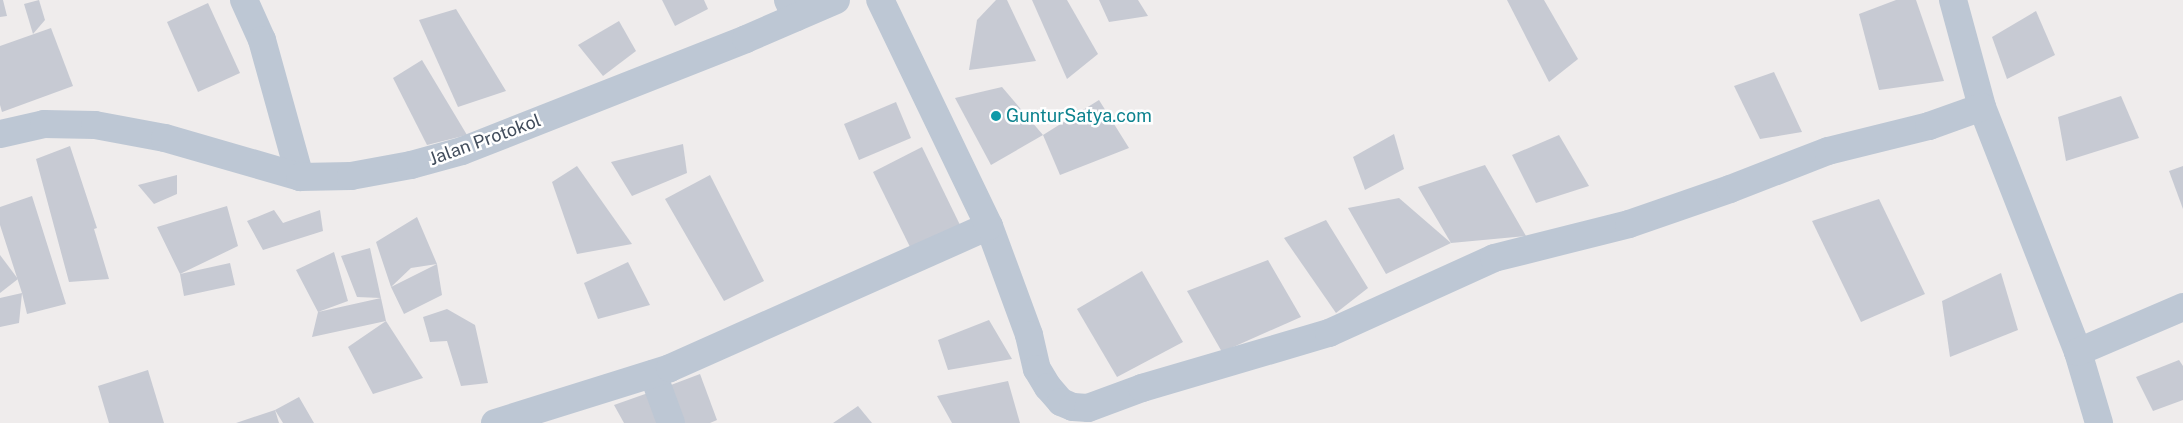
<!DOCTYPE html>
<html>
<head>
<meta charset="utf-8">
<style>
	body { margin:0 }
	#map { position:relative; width:2183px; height:423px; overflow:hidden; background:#efecec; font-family:"Public Sans",sans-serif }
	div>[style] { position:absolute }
	.building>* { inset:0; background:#c7cad3 }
	.minor>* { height:28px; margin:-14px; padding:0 14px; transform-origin:14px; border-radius:14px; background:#bdc7d4 }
	.tertiary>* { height:28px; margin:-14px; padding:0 14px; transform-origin:14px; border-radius:14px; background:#bdc7d4 }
	.dots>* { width:14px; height:14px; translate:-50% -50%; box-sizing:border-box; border:2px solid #fff; border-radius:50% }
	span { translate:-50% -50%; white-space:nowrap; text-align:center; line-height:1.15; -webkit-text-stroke:5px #fff; paint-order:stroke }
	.culture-label { font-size:18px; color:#0d838f }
	.left { translate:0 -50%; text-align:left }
	.street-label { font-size:18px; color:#424d5c }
</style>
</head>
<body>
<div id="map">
	<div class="building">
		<i style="clip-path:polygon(0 0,3px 0,7px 16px,0 17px)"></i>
		<i style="clip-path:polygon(39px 0,45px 20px,33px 34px,24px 4px)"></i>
		<i style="clip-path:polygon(662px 0,704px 0,708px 9px,675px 26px)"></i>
		<i style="clip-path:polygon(996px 0,1007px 0,1036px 61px,969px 70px,977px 20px)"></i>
		<i style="clip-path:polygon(1032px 0,1067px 0,1098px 54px,1067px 79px)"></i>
		<i style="clip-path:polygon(1099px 0,1138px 0,1148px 16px,1109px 22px)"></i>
		<i style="clip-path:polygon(1507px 0,1544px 0,1578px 59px,1549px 82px)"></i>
		<i style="clip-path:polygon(1896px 0,1916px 0,1944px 81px,1879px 90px,1859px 14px)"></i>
		<i style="clip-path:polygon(208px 3px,240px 73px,198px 92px,167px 22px)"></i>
		<i style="clip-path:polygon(456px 9px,506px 91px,458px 107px,419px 20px)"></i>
		<i style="clip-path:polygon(2036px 11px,2055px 55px,2007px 79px,1992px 37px)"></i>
		<i style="clip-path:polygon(619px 21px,636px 51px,603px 76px,578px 45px)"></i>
		<i style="clip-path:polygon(51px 28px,73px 86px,2px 112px,0 105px,0 46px)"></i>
		<i style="clip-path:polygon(422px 60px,467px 135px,427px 145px,393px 78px)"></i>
		<i style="clip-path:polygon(1774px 72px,1802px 132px,1760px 139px,1734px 86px)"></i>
		<i style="clip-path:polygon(1002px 87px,1043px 135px,991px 165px,955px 98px)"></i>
		<i style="clip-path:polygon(2121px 96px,2139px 138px,2066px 161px,2058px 117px)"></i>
		<i style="clip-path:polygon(1099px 100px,1129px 148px,1060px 175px,1043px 135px)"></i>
		<i style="clip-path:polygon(896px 102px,911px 138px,859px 160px,844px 124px)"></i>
		<i style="clip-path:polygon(1394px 134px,1404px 169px,1365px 190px,1353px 157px)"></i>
		<i style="clip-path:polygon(1559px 135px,1589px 186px,1536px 203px,1512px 155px)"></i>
		<i style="clip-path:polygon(683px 144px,687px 173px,632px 196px,611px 162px)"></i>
		<i style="clip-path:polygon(70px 146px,97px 228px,94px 229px,109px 279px,69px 282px,36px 159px)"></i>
		<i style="clip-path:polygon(922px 147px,961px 227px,912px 251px,873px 172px)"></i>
		<i style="clip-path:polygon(1485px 165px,1526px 236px,1451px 243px,1418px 187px)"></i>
		<i style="clip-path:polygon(577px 166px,632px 244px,577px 254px,552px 182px)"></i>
		<i style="clip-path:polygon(2183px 166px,2183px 209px,2169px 171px)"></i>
		<i style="clip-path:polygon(177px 175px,177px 194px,154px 204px,138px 185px)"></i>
		<i style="clip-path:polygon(710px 175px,764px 281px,724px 301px,665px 199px)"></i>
		<i style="clip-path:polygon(32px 196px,66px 304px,27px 314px,22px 293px,19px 323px,0 327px,0 298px,22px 293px,0 225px,0 207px)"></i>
		<i style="clip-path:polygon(1399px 198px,1451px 243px,1386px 274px,1348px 208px)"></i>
		<i style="clip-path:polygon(1879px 199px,1925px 294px,1861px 322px,1812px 221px)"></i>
		<i style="clip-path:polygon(227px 206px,238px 246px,180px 274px,230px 263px,235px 285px,184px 296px,180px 274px,157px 227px)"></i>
		<i style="clip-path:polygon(274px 210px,283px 223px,320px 210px,323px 231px,263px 250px,247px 221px)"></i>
		<i style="clip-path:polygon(417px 217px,437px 264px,442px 295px,404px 314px,391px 287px,437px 264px,411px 268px,391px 287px,376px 242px)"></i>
		<i style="clip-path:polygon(1326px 220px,1368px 288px,1336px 313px,1284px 238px)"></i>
		<i style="clip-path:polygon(370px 248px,381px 298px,386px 321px,312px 337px,318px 312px,296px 270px,334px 252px,348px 301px,318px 312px,381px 298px,357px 297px,341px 256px)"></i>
		<i style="clip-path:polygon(0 255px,18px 279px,0 293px)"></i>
		<i style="clip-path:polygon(1268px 260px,1301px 317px,1222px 352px,1187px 291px)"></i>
		<i style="clip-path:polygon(628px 262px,650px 305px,598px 319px,584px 283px)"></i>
		<i style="clip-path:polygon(1142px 271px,1183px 342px,1117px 377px,1077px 309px)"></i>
		<i style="clip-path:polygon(2001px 273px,2018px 330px,1950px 357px,1942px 301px)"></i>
		<i style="clip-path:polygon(447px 309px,475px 325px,488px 383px,461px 386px,447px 341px,430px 342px,423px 317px)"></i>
		<i style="clip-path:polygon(989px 320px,1012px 359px,948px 370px,938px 340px)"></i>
		<i style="clip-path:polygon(386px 321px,423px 378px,373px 394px,348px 347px)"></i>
		<i style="clip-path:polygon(2179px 360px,2183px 366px,2183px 400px,2153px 411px,2136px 377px)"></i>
		<i style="clip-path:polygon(148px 370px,164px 423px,109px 423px,98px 386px)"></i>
		<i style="clip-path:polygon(700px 374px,717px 420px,710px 423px,677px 423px,663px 388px)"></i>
		<i style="clip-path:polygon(1008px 381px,1020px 423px,952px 423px,937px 396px)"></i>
		<i style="clip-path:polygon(648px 393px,660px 423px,624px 423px,614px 405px)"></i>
		<i style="clip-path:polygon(299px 397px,314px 423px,283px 423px,275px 410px,279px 423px,236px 423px,275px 410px)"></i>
		<i style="clip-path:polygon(858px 406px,872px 423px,833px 423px)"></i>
	</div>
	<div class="minor">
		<i style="left:244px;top:0;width:44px;rotate:65.8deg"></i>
		<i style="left:262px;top:40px;width:142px;rotate:74.5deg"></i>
		<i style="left:788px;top:0;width:19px;rotate:65deg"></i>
		<i style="left:1953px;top:0;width:111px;rotate:74.8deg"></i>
		<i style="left:1982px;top:107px;width:263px;rotate:68.6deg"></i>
		<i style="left:2078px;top:352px;width:74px;rotate:73.5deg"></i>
		<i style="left:989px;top:226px;width:116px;rotate:69.8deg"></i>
		<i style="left:1029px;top:335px;width:35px;rotate:77deg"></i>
		<i style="left:1037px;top:369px;width:21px;rotate:59deg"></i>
		<i style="left:1048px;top:387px;width:20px;rotate:49deg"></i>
		<i style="left:1061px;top:402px;width:13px;rotate:23deg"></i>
		<i style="left:1073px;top:407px;width:15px;rotate:4deg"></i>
		<i style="left:1088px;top:408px;width:58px;rotate:-20.3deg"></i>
		<i style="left:1142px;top:388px;width:195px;rotate:-16.4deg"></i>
		<i style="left:1329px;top:333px;width:181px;rotate:-24.4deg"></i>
		<i style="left:1494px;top:258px;width:139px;rotate:-14.1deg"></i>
		<i style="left:1629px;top:224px;width:107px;rotate:-19.1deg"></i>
		<i style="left:1730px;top:189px;width:105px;rotate:-21.2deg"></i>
		<i style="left:1828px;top:151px;width:104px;rotate:-13.9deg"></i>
		<i style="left:1929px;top:126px;width:56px;rotate:-19.7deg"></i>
		<i style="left:2078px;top:352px;width:114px;rotate:-23.2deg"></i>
		<i style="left:653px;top:374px;width:52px;rotate:69.8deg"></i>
		<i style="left:495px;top:423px;width:183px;rotate:-17.4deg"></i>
		<i style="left:670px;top:368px;width:349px;rotate:-24deg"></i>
		<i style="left:989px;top:226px;width:251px;rotate:-115.7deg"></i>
	</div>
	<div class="tertiary">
		<i style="left:0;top:134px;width:45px;rotate:-12.8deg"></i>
		<i style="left:44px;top:124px;width:51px;rotate:1.1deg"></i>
		<i style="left:95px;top:125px;width:71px;rotate:10.5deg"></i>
		<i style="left:165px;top:138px;width:141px;rotate:16.1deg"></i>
		<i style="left:300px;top:177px;width:51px;rotate:-1.1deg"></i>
		<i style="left:351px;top:176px;width:61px;rotate:-10.4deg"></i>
		<i style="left:411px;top:165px;width:53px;rotate:-15.4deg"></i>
		<i style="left:462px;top:151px;width:305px;rotate:-21.5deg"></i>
		<i style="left:746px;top:39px;width:98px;rotate:-23.4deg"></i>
	</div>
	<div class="dots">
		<i style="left:996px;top:116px;background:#0f9aa8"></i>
	</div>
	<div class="culture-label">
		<span class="left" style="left:1006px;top:116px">GunturSatya.com</span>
	</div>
	<div class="street-label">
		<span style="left:485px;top:140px;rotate:-20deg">Jalan Protokol</span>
	</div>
</div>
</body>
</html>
